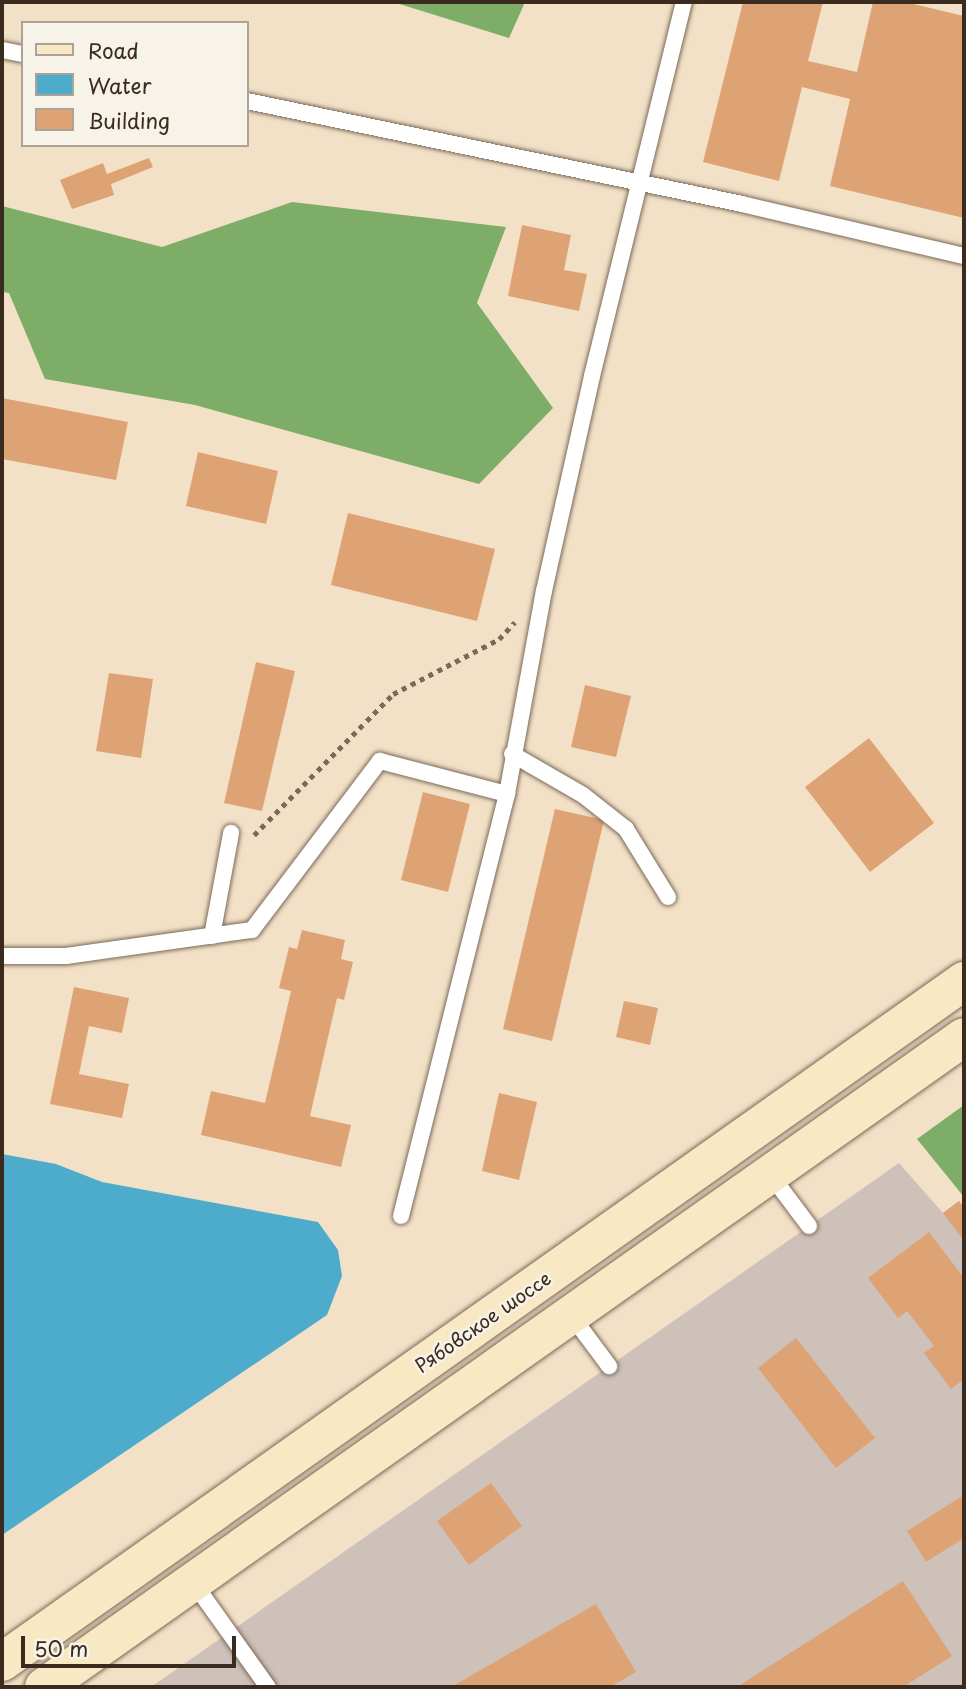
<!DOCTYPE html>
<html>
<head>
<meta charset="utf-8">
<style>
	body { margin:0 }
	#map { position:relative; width:966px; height:1689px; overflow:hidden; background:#f3e1c7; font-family:"Playpen Sans",sans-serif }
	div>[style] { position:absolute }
	.industrial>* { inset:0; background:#cec1b9 }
	.forest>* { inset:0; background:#7dad67 }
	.water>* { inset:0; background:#4daccc }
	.building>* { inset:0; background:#dea374 }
	.path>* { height:4.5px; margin-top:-2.25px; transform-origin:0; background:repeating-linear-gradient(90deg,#7b6a59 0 5px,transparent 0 10px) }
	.roads { filter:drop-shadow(0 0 2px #7b6a59) drop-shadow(0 0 2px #7b6a59) }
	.lane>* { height:16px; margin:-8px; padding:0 8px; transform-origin:8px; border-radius:8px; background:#fff }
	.secondary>* { height:38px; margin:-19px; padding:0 19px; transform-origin:19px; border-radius:19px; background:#f8e8c3 }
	span { translate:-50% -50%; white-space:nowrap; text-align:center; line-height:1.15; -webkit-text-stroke:5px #f7f3e8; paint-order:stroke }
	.street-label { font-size:19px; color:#3b2a1e }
	.frame { position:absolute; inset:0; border:4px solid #3b2a1e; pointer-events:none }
	.legend { position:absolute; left:21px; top:21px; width:228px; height:126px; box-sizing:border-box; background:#f7f3e8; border:2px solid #aca397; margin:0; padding:9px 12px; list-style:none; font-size:21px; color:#3b2a1e }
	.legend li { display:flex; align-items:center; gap:14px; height:35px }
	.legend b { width:35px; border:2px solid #aca397 }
	.scale { position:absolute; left:21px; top:1636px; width:215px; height:32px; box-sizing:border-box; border:4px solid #3b2a1e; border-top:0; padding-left:9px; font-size:21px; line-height:24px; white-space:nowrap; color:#3b2a1e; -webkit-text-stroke:5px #f7f3e8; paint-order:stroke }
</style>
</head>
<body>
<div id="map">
	<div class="industrial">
		<i style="clip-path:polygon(899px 1163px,943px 1213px,959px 1201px,964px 1208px,964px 1687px,151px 1687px)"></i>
	</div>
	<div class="forest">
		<i style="clip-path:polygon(393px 2px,525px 2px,509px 38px)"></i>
		<i style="clip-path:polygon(292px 202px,506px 227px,477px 303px,553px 408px,479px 484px,195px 405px,45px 379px,9px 293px,2px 292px,2px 206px,162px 247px)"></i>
		<i style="clip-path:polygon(964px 1105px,964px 1197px,917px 1139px)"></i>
	</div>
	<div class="water">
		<i style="clip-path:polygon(2px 1154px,56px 1164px,102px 1182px,318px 1222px,338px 1250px,342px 1276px,327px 1315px,2px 1535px)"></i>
	</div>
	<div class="building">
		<i style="clip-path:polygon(743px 2px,823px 2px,808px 61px,857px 72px,873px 2px,905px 2px,964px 16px,964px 218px,830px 186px,850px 99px,802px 87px,779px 181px,703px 162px)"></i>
		<i style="clip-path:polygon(149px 158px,153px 167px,111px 184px,114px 195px,72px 209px,60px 180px,103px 163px,107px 174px)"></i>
		<i style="clip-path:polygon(522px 225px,571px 235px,564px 270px,587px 274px,579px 311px,508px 296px)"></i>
		<i style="clip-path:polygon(2px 398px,128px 422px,116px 480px,2px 459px)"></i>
		<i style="clip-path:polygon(198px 452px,278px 471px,266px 524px,186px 506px)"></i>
		<i style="clip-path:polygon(348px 513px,495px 549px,477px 621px,331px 585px)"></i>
		<i style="clip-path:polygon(256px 662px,295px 671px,262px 811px,224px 803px)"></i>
		<i style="clip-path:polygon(109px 673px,153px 679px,141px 758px,96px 751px)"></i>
		<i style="clip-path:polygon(585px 685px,631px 696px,616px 757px,571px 747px)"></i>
		<i style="clip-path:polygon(869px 738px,934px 823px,870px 872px,805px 787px)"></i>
		<i style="clip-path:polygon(423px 792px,470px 804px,448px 892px,401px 880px)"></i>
		<i style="clip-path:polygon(555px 809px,604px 820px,552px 1041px,503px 1029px)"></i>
		<i style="clip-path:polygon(302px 930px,345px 940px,341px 959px,353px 962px,344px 1000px,337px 998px,310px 1116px,351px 1125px,341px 1167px,201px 1135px,211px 1091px,265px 1103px,291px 991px,279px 988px,289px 947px,297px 949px)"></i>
		<i style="clip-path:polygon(74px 987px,129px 998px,122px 1033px,89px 1026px,79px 1074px,129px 1084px,122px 1118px,50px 1104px)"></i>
		<i style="clip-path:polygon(624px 1001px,658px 1008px,650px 1045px,616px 1037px)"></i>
		<i style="clip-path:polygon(499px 1093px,537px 1102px,519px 1180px,482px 1171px)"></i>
		<i style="clip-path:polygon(959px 1201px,964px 1208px,964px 1241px,943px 1213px)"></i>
		<i style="clip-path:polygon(929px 1232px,964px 1278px,964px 1379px,951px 1389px,924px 1353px,934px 1346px,907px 1311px,898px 1318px,868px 1278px)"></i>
		<i style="clip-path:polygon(796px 1338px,875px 1438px,836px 1468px,758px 1368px)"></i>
		<i style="clip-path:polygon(491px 1483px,522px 1526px,469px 1565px,437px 1521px)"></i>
		<i style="clip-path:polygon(964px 1495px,964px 1538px,926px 1562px,907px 1531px)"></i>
		<i style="clip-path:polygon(903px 1581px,952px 1656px,903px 1687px,737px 1687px)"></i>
		<i style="clip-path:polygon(596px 1604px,636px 1672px,610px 1687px,451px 1687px)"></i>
	</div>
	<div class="path">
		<i style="left:254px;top:835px;width:198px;rotate:-45.4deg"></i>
		<i style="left:393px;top:694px;width:119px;rotate:-27.4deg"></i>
		<i style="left:499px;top:639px;width:23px;rotate:-47deg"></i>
	</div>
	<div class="roads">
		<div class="lane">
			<i style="left:2px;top:50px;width:21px;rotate:11deg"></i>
			<i style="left:247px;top:101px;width:506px;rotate:11.75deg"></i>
			<i style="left:742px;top:204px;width:228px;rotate:13.2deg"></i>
			<i style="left:512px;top:754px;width:82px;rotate:30deg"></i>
			<i style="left:583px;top:795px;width:55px;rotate:38.3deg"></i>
			<i style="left:626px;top:829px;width:80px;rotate:58.3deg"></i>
			<i style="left:212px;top:936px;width:105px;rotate:-79.5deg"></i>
			<i style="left:2px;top:956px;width:64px"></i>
			<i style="left:66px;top:956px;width:188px;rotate:-8deg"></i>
			<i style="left:252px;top:930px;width:212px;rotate:-52.9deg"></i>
			<i style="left:380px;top:761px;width:131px;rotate:14.6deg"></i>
			<i style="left:507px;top:794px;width:206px;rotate:-79.7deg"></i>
			<i style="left:544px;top:591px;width:220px;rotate:-77.4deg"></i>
			<i style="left:592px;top:376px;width:385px;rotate:-76.2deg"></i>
			<i style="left:770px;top:1174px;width:65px;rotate:53.1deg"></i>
			<i style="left:401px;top:1216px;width:435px;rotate:-75.9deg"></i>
			<i style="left:571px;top:1315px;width:64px;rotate:53.3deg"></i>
			<i style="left:193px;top:1582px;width:129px;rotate:54.5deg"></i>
		</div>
		<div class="secondary">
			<i style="left:2px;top:1662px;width:1179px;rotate:-35.29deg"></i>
			<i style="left:44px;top:1687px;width:1126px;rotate:-35.24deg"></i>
		</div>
	</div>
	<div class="street-label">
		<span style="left:483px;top:1322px;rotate:-35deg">Рябовское шоссе</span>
	</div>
	<div class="frame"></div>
	<ul class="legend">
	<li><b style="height:9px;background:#f8e8c3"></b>Road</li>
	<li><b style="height:19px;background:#4daccc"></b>Water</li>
	<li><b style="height:19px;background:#dea374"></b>Building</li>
	</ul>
	<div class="scale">50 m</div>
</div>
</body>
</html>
